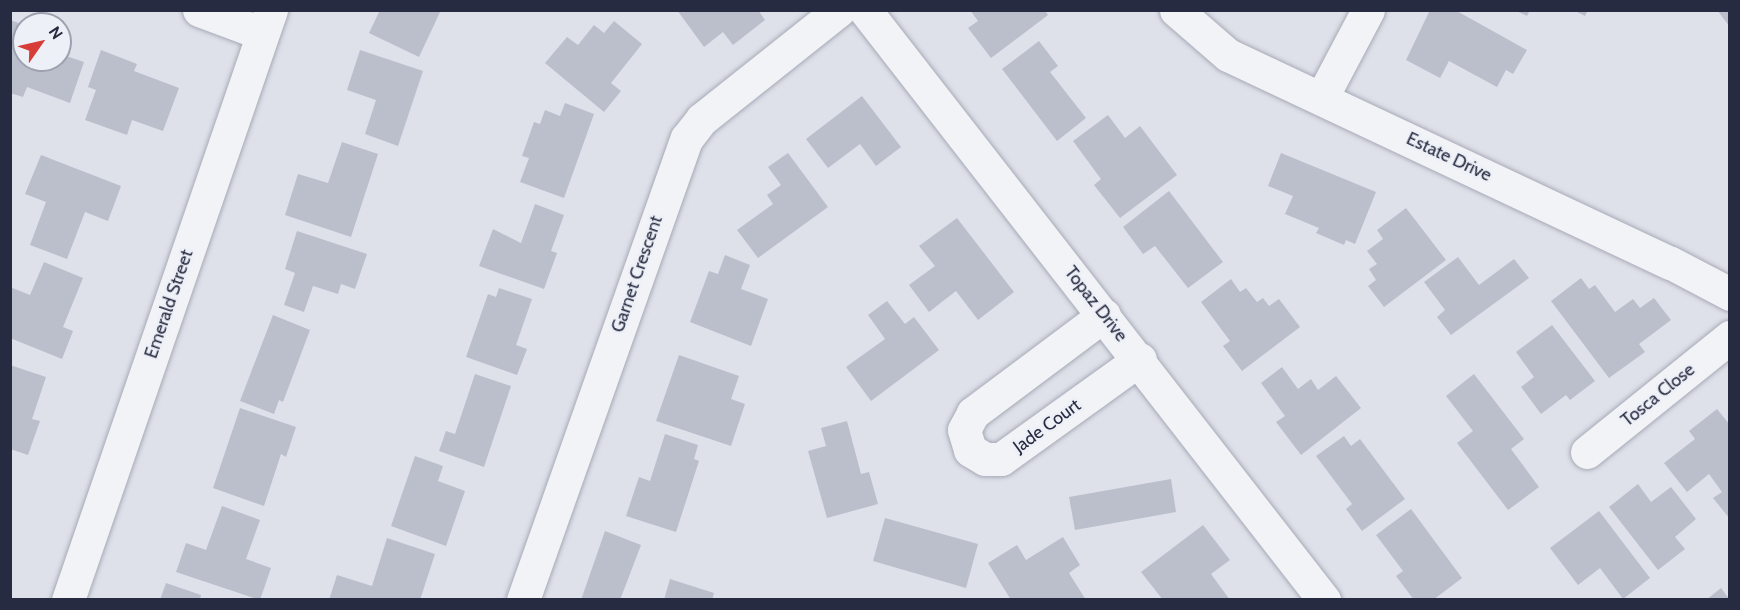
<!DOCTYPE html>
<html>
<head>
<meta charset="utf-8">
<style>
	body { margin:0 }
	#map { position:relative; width:1740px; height:610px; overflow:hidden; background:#dee1e9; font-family:Cabin,sans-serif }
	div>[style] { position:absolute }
	.building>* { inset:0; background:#bbbfcc }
	.roads { filter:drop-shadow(0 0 2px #a7aab7) drop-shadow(0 0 2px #a7aab7) }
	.minor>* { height:33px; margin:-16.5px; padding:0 16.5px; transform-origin:16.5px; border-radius:16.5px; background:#f1f3f7 }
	span { translate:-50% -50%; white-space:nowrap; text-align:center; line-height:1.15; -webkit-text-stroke:5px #eef0f7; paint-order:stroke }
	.street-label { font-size:18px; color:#262b41 }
	.frame { position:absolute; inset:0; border:12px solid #262b41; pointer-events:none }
	.north { position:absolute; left:12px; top:12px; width:60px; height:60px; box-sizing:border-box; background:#eef0f7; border:2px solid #9ea1ae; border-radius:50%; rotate:56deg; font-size:16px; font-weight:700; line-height:24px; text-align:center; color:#262b41 }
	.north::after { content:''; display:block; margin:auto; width:21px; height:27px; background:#d83c39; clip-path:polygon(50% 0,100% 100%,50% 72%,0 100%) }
</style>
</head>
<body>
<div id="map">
	<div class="building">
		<i style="clip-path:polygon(380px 10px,441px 10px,419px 57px,369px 33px)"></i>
		<i style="clip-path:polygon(677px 10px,758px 10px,765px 20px,733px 45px,723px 32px,704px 47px)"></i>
		<i style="clip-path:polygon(970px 10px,1045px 10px,1048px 15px,991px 58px,968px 28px,978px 21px)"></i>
		<i style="clip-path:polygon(1430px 10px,1455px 10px,1527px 50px,1513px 74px,1506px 70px,1497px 87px,1449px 61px,1440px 78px,1406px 60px)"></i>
		<i style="clip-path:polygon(1514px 10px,1530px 10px,1527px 16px)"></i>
		<i style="clip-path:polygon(1573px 10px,1588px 10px,1585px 16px)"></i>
		<i style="clip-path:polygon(1717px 10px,1730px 10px,1730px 27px)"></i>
		<i style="clip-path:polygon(10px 20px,24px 25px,24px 60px,60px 60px,60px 54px,84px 62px,70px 103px,27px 87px,23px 97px,10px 93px)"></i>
		<i style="clip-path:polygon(614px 21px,642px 44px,611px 83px,621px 91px,604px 112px,545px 63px,567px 37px,578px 45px,594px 25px,604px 33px)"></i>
		<i style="clip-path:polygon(1039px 41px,1058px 66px,1050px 72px,1086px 118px,1057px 141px,1002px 69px)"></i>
		<i style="clip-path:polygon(101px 50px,137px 64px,134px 71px,179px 88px,163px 131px,132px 120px,127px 135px,85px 120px,96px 90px,88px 87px)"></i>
		<i style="clip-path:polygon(360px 50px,423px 71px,398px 146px,365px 134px,376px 100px,347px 90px)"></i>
		<i style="clip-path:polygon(862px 96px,901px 147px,876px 166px,860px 144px,828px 168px,806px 139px)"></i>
		<i style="clip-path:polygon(565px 103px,594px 114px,564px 198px,520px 182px,529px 158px,522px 156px,534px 122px,540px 124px,545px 110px,560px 116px)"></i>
		<i style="clip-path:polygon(1108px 115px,1125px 138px,1140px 126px,1177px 175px,1120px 218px,1094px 185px,1101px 179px,1073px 141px)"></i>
		<i style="clip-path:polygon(342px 142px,378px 154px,351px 237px,285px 215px,298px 174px,328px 183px)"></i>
		<i style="clip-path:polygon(788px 153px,828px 207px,758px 258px,737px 230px,773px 204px,767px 195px,781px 185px,768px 167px)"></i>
		<i style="clip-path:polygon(1281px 153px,1376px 192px,1355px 244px,1346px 240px,1344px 245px,1316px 233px,1319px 228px,1285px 214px,1293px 196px,1268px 186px)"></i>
		<i style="clip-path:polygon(41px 155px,121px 186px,108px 221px,85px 212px,67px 259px,30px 245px,46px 202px,25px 194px)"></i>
		<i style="clip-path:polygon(1169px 191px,1223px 262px,1188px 288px,1155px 246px,1143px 254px,1123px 227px)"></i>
		<i style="clip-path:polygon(535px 204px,564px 215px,551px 251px,557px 253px,544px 289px,479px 266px,493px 229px,521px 243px)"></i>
		<i style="clip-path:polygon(1406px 208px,1446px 260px,1384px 307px,1368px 286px,1376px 280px,1369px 269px,1377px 264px,1367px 251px,1383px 239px,1377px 230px)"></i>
		<i style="clip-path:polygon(957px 218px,1014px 292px,978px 320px,956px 291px,929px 312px,909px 285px,935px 266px,919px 246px)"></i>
		<i style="clip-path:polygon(297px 231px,367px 254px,355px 289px,341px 284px,338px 294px,313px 286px,304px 312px,284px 305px,295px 273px,285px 269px)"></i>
		<i style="clip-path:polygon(725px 255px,750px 265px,741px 289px,768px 299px,751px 346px,690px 322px,709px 271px,718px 274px)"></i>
		<i style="clip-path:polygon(1458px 257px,1479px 285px,1514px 259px,1529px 278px,1451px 335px,1437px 317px,1445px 310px,1424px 282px)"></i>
		<i style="clip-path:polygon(44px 262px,83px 278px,63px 327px,73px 331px,62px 359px,10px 338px,10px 287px,30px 295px)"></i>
		<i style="clip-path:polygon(1581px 278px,1589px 289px,1595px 285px,1615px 312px,1633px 299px,1640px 308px,1654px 298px,1671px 320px,1639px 344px,1645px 352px,1609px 378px,1551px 301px)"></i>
		<i style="clip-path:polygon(1231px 279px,1240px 292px,1246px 288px,1257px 302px,1263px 298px,1269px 306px,1279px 299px,1300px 327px,1242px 371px,1223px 346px,1230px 341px,1201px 302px)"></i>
		<i style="clip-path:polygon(499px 288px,532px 299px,516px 345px,527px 349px,517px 375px,466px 357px,488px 294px,496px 297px)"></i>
		<i style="clip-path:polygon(887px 301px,905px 324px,914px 317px,939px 350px,871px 401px,846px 367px,885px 339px,868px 315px)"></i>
		<i style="clip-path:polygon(273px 315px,310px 330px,283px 402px,279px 400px,274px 414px,240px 401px)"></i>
		<i style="clip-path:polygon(1552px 325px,1595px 381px,1570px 400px,1566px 395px,1541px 414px,1521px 387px,1534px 377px,1516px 352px)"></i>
		<i style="clip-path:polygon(679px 355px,739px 376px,731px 399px,745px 404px,731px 446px,656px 421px)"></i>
		<i style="clip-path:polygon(10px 365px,46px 377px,32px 419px,40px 421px,28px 455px,10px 449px)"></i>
		<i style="clip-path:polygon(1282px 367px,1298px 389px,1311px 379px,1318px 390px,1336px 376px,1361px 408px,1301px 455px,1276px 422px,1285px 416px,1261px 383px)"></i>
		<i style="clip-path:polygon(475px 374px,511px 386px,484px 467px,439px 451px,446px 431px,455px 434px)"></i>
		<i style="clip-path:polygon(1474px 374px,1524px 439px,1511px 449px,1539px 487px,1508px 510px,1457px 443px,1473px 431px,1446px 396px)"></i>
		<i style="clip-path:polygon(240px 408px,296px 427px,286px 457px,281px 454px,264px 506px,213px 488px)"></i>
		<i style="clip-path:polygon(1717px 409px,1730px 425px,1730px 519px,1713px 498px,1722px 492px,1709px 474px,1687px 492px,1664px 463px,1695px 439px,1689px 431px)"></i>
		<i style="clip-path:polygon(847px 421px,861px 474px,869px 472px,878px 504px,827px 518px,808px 451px,826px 446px,821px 428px)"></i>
		<i style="clip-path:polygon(665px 434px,698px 445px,694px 459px,699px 461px,676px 532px,626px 516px,639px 477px,650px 481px)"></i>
		<i style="clip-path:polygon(1344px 436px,1351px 446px,1360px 439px,1405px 499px,1362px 531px,1346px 509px,1352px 504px,1316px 456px)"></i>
		<i style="clip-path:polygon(415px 456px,443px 466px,438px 481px,465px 491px,446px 546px,391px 526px)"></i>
		<i style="clip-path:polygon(1171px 479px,1176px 512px,1075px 530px,1069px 497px)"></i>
		<i style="clip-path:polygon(1638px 484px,1651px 502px,1671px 487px,1696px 519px,1675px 537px,1685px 549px,1658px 570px,1609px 507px)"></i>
		<i style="clip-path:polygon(222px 506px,260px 520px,246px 559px,271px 568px,260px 600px,176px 572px,186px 543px,206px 550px)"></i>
		<i style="clip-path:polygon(1411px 509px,1462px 578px,1433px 600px,1414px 600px,1396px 576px,1403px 571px,1376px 535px)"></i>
		<i style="clip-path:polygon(1599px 511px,1650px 578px,1623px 599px,1600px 568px,1578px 585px,1550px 548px)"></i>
		<i style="clip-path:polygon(885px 518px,978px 544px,966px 588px,873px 561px)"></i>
		<i style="clip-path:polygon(1203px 525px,1230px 560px,1211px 574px,1230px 600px,1163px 600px,1141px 572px)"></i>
		<i style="clip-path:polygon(605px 531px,641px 545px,620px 600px,581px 600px)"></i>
		<i style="clip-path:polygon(1063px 537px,1080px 565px,1069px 573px,1086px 600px,1011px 600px,988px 563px,1017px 545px,1026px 560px)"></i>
		<i style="clip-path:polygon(387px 538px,435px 554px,420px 600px,329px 600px,337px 575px,372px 586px)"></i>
		<i style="clip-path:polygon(670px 579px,714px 593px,712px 600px,664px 600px)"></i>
		<i style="clip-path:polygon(166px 583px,201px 595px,200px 600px,160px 600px)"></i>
		<i style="clip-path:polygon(1721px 588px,1730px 600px,1706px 600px)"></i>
	</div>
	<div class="roads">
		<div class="minor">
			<i style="left:199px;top:10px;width:66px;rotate:20.4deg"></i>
			<i style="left:865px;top:10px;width:748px;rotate:52.12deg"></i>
			<i style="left:1176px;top:10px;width:69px;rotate:40.9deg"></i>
			<i style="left:1228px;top:55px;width:489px;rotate:25.2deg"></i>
			<i style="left:1671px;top:263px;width:67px;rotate:27.7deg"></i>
			<i style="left:1322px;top:97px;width:98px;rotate:-62.1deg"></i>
			<i style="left:1104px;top:315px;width:164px;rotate:143.2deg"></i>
			<i style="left:973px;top:413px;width:19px;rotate:118deg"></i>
			<i style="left:964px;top:430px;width:21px;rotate:73deg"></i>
			<i style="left:970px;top:450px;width:17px;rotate:31deg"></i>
			<i style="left:985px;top:459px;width:16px"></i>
			<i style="left:1001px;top:459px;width:171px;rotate:-35.7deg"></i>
			<i style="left:1587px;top:452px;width:184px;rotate:-38.8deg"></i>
			<i style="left:68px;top:600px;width:624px;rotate:-71.01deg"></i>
			<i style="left:523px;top:600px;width:490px;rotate:-70.5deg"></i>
			<i style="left:687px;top:138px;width:24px;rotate:-52deg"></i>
			<i style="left:702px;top:119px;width:175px;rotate:-38.5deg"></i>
		</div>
	</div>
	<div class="street-label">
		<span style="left:1449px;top:157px;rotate:25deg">Estate Drive</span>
		<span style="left:637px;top:274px;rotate:-71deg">Garnet Crescent</span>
		<span style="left:169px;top:304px;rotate:-71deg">Emerald Street</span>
		<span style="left:1096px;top:304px;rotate:52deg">Topaz Drive</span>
		<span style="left:1658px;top:395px;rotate:-39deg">Tosca Close</span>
		<span style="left:1047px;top:426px;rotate:-36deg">Jade Court</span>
	</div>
	<div class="frame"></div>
	<div class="north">N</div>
</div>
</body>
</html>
